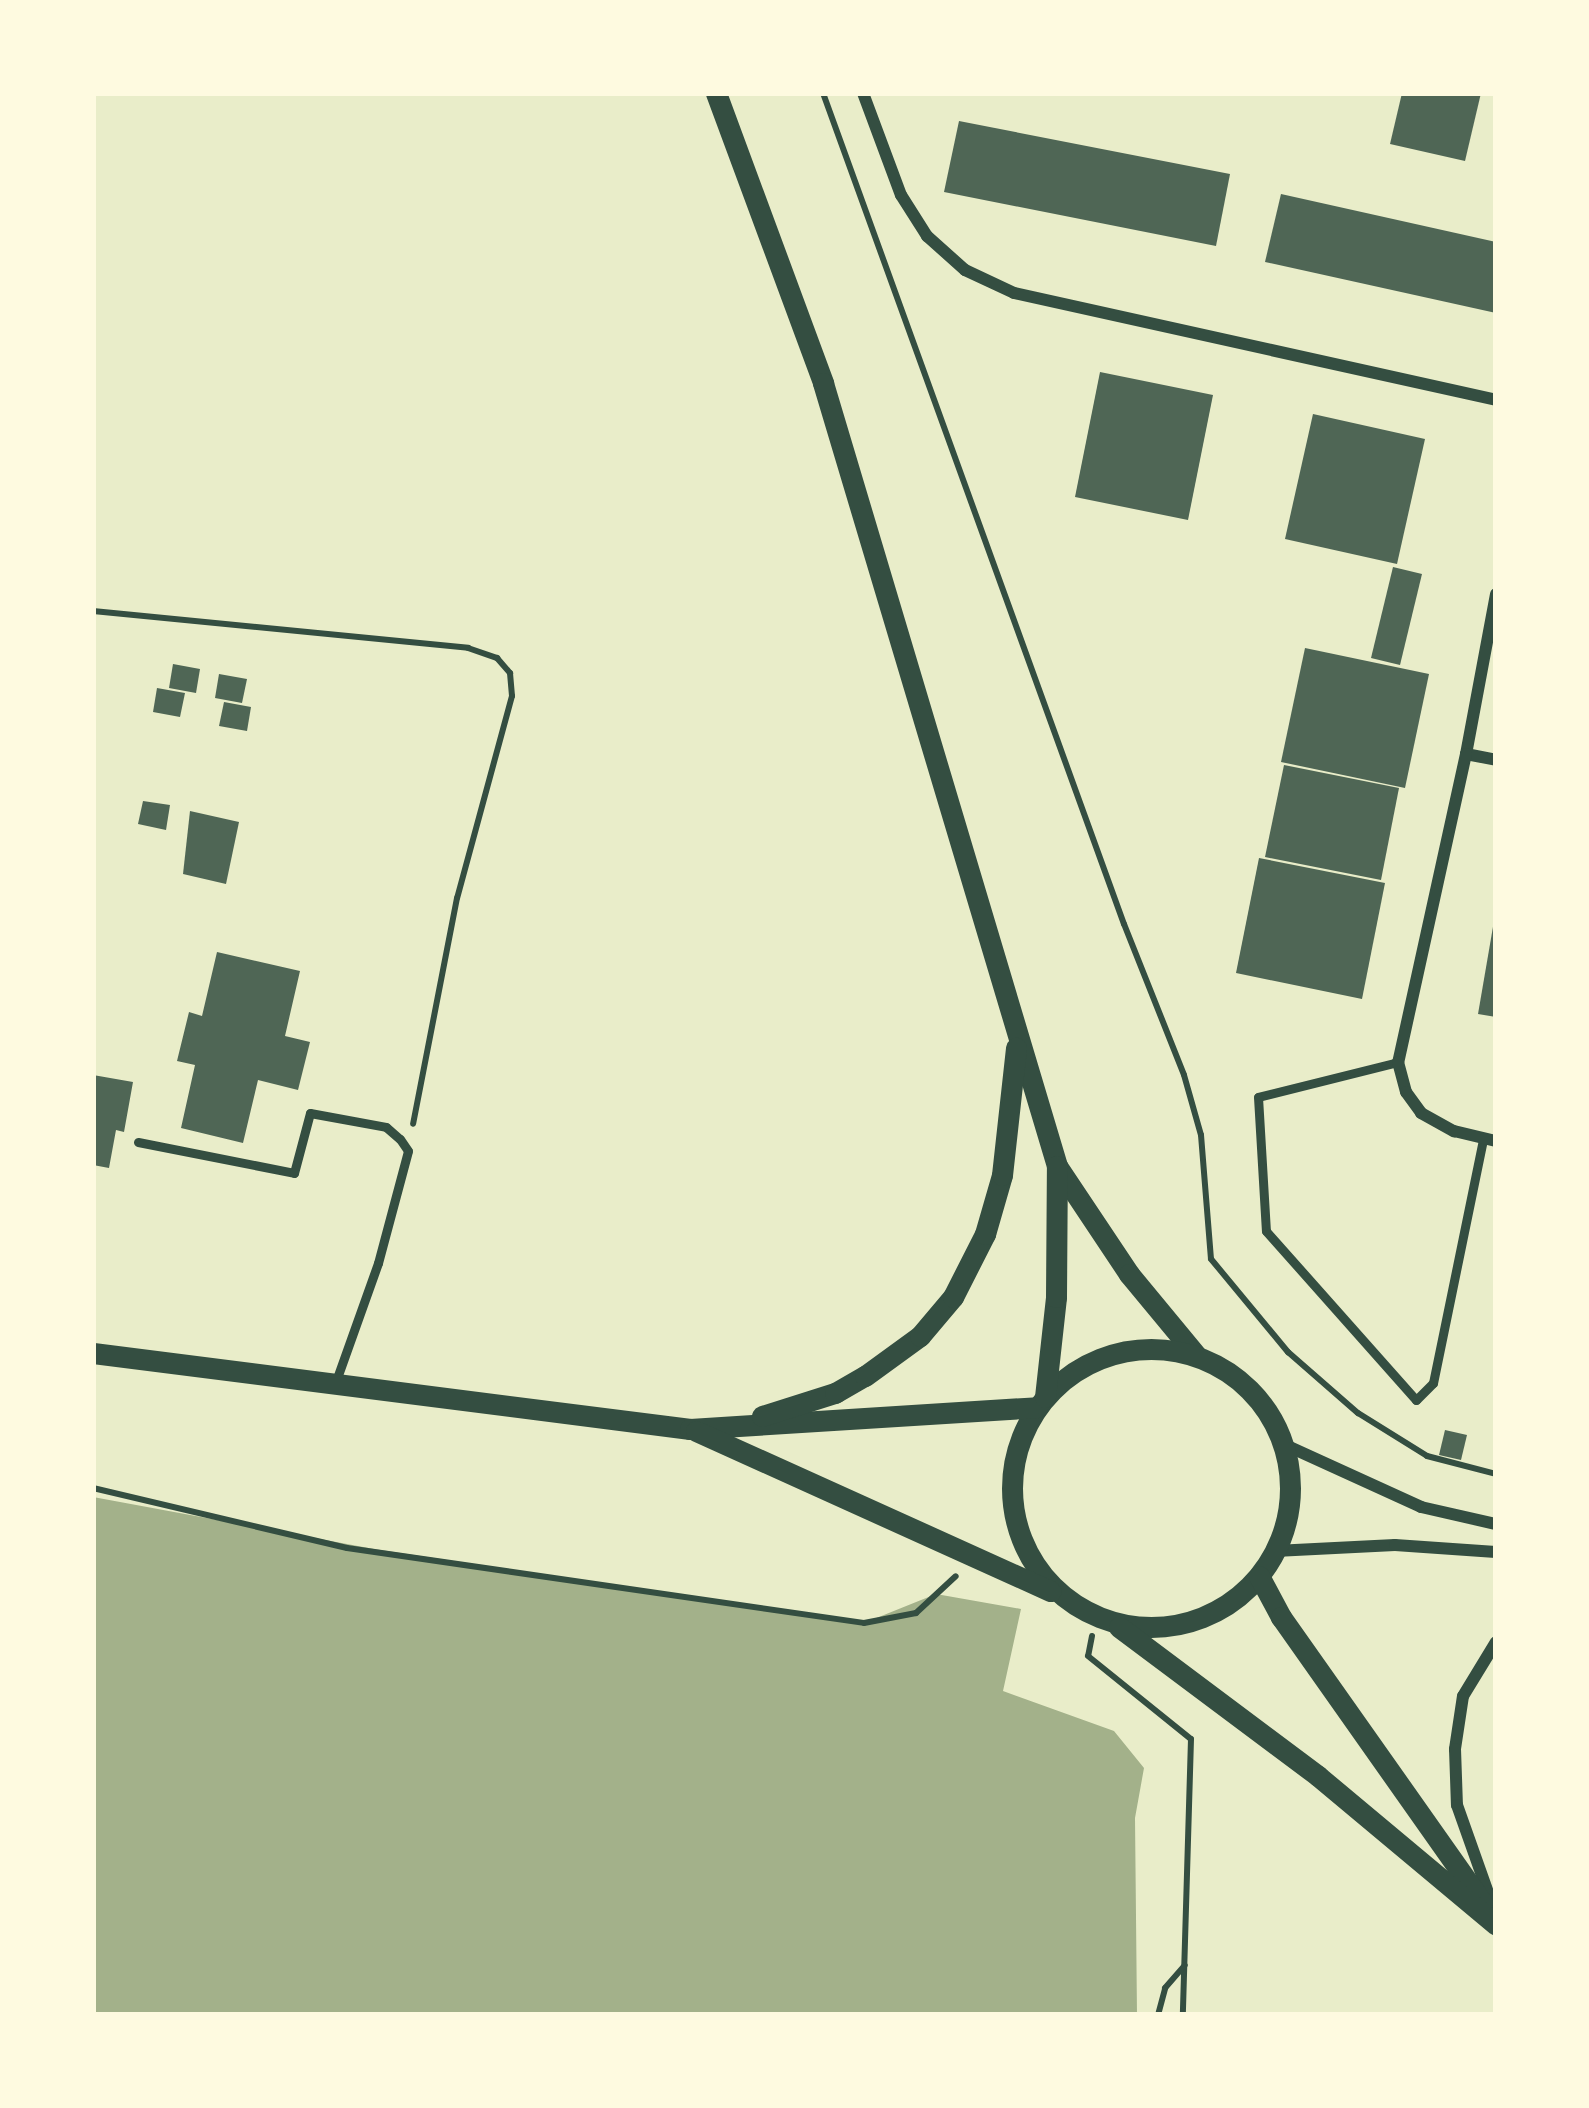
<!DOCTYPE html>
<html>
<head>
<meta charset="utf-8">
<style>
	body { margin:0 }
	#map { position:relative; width:1589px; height:2108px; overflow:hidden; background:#e9edc9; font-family:"Varela Round",sans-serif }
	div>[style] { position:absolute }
	.water>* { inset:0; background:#a3b18a }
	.building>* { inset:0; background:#4f6655 }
	.path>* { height:6px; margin:-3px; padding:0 3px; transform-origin:3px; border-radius:3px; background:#344e41 }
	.service>* { height:9px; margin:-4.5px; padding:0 4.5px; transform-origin:4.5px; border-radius:4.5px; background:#344e41 }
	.minor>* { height:12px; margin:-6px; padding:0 6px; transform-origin:6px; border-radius:6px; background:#344e41 }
	.tertiary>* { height:21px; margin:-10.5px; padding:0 10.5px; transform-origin:10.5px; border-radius:10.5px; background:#344e41 }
	.tertiary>.ring { margin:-10.5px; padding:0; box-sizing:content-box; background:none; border:21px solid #344e41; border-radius:50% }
	span { translate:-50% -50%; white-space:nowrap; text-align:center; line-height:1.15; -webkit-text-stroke:10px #fefae0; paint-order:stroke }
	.frame { position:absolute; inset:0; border:96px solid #fefae0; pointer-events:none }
</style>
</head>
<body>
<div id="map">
	<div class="water">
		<i style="clip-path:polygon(93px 1497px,374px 1549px,864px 1623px,936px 1594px,1021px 1609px,1003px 1691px,1114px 1731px,1144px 1768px,1135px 1818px,1137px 2015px,93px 2015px)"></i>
	</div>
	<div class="building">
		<i style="clip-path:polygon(1402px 93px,1481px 93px,1465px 161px,1390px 144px)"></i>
		<i style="clip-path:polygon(959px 121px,1230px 174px,1216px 246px,944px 192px)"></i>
		<i style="clip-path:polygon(1281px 194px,1496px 242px,1496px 313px,1265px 262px)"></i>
		<i style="clip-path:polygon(1100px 372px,1213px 395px,1188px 520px,1075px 497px)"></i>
		<i style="clip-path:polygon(1313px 414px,1425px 439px,1397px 564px,1285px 539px)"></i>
		<i style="clip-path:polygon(1393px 567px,1422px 574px,1400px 665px,1371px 658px)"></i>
		<i style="clip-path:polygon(1305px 648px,1429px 674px,1405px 788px,1281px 762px)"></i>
		<i style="clip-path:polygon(173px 664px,200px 669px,196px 693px,169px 688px)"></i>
		<i style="clip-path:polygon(219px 674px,247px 679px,242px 703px,215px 698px)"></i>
		<i style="clip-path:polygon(157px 688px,185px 693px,180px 717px,153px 712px)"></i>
		<i style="clip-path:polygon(224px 702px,251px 707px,247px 731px,219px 726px)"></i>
		<i style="clip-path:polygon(1284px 765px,1399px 788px,1381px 880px,1265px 857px)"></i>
		<i style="clip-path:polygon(143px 801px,170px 805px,166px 830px,138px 824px)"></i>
		<i style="clip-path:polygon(190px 811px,239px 822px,226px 884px,183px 874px)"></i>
		<i style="clip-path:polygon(1259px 858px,1385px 883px,1362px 999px,1236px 973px)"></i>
		<i style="clip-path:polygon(1494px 921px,1496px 921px,1496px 1017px,1478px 1014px)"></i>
		<i style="clip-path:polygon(217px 952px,300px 971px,285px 1036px,310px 1042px,298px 1090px,258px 1080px,243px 1143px,181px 1128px,195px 1065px,177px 1061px,189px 1012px,202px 1016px)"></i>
		<i style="clip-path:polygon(93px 1075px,133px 1082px,124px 1132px,116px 1130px,109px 1168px,93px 1165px)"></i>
		<i style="clip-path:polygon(1445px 1430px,1467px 1435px,1461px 1460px,1439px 1455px)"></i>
	</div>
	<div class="path">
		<i style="left:823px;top:93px;width:884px;rotate:70.09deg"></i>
		<i style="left:1124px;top:924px;width:162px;rotate:68.3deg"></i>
		<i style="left:1184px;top:1075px;width:62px;rotate:74.2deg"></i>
		<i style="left:1201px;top:1135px;width:124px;rotate:85.4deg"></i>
		<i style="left:1211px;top:1259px;width:121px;rotate:50.4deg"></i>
		<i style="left:1288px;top:1352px;width:93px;rotate:41.1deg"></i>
		<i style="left:1358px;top:1413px;width:81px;rotate:31.9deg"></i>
		<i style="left:1427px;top:1456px;width:71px;rotate:14.6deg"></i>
		<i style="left:93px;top:611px;width:377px;rotate:5.6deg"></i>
		<i style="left:468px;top:648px;width:31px;rotate:19deg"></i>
		<i style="left:497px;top:658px;width:20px;rotate:49deg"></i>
		<i style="left:510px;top:673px;width:23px;rotate:85deg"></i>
		<i style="left:512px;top:696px;width:209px;rotate:105.2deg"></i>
		<i style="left:457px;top:898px;width:230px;rotate:101deg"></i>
		<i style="left:93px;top:1488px;width:261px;rotate:13.3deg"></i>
		<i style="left:347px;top:1548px;width:522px;rotate:8.25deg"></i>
		<i style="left:864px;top:1623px;width:53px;rotate:-10.9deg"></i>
		<i style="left:916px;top:1613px;width:54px;rotate:-42.8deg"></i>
		<i style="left:1092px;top:1636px;width:20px;rotate:101deg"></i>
		<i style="left:1088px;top:1656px;width:132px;rotate:38.9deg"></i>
		<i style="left:1191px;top:1739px;width:276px;rotate:91.7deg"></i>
		<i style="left:1158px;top:2015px;width:28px;rotate:-75deg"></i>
		<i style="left:1165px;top:1988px;width:30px;rotate:-49deg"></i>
	</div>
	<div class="service">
		<i style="left:1398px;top:1062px;width:144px;rotate:166deg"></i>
		<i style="left:1258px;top:1097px;width:134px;rotate:86.6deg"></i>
		<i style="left:1266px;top:1231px;width:226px;rotate:48.4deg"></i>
		<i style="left:1416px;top:1400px;width:24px;rotate:-45deg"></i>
		<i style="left:1433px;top:1383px;width:249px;rotate:-78.4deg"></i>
		<i style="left:138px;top:1142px;width:159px;rotate:11.2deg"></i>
		<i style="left:294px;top:1173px;width:62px;rotate:-75.1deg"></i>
		<i style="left:310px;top:1113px;width:77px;rotate:10.4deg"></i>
		<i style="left:386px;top:1127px;width:18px;rotate:41deg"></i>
		<i style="left:400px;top:1139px;width:14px;rotate:56deg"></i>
		<i style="left:408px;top:1151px;width:116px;rotate:105deg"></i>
		<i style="left:378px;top:1263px;width:128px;rotate:109.6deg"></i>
	</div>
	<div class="minor">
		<i style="left:863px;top:93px;width:109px;rotate:69.6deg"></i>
		<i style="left:901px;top:195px;width:49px;rotate:57.6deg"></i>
		<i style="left:927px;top:236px;width:51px;rotate:41.8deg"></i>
		<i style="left:965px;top:270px;width:54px;rotate:25.1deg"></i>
		<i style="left:1014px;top:293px;width:494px;rotate:12.5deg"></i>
		<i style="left:1496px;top:594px;width:163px;rotate:100.6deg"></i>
		<i style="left:1466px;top:754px;width:31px;rotate:11deg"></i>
		<i style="left:1466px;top:754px;width:315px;rotate:102.4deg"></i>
		<i style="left:1398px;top:1062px;width:31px;rotate:75deg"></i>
		<i style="left:1406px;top:1092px;width:26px;rotate:54deg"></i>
		<i style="left:1421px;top:1113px;width:38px;rotate:29deg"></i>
		<i style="left:1454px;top:1131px;width:43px;rotate:13.4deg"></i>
		<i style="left:1283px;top:1444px;width:152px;rotate:24.5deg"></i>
		<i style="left:1421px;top:1507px;width:77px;rotate:12.8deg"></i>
		<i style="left:1275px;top:1551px;width:120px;rotate:-2.9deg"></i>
		<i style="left:1395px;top:1545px;width:101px;rotate:4deg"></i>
		<i style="left:1496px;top:1642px;width:63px;rotate:121.4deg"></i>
		<i style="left:1463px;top:1696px;width:54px;rotate:98.6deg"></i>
		<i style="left:1455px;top:1749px;width:56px;rotate:88deg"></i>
		<i style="left:1457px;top:1805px;width:117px;rotate:70.5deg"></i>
	</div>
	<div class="tertiary">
		<i style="left:716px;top:93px;width:309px;rotate:69.7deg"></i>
		<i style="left:823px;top:383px;width:817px;rotate:73.36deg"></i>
		<i style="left:1057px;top:1166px;width:130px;rotate:56.3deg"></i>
		<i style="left:1129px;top:1274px;width:105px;rotate:50.4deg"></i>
		<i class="ring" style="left:1012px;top:1349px;width:257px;height:257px"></i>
		<i style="left:93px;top:1353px;width:602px;rotate:7.25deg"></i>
		<i style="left:690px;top:1429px;width:348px;rotate:-3.6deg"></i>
		<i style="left:1045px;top:1397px;width:101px;rotate:-83.7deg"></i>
		<i style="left:1056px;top:1297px;width:131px;rotate:-89.6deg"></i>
		<i style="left:762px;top:1416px;width:77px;rotate:-17.5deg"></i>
		<i style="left:835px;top:1393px;width:34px;rotate:-30deg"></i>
		<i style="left:865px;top:1376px;width:68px;rotate:-36deg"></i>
		<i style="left:920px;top:1336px;width:51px;rotate:-49.8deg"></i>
		<i style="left:953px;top:1297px;width:71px;rotate:-63.1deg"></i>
		<i style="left:985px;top:1234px;width:61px;rotate:-73.9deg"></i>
		<i style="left:1002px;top:1175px;width:128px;rotate:-83.7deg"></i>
		<i style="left:696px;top:1431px;width:389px;rotate:24.3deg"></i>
		<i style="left:1259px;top:1576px;width:47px;rotate:61.8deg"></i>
		<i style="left:1281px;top:1617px;width:349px;rotate:54.8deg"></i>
		<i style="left:1119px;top:1627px;width:249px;rotate:36.8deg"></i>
		<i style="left:1318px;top:1776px;width:232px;rotate:39.9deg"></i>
	</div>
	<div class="frame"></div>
</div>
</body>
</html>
